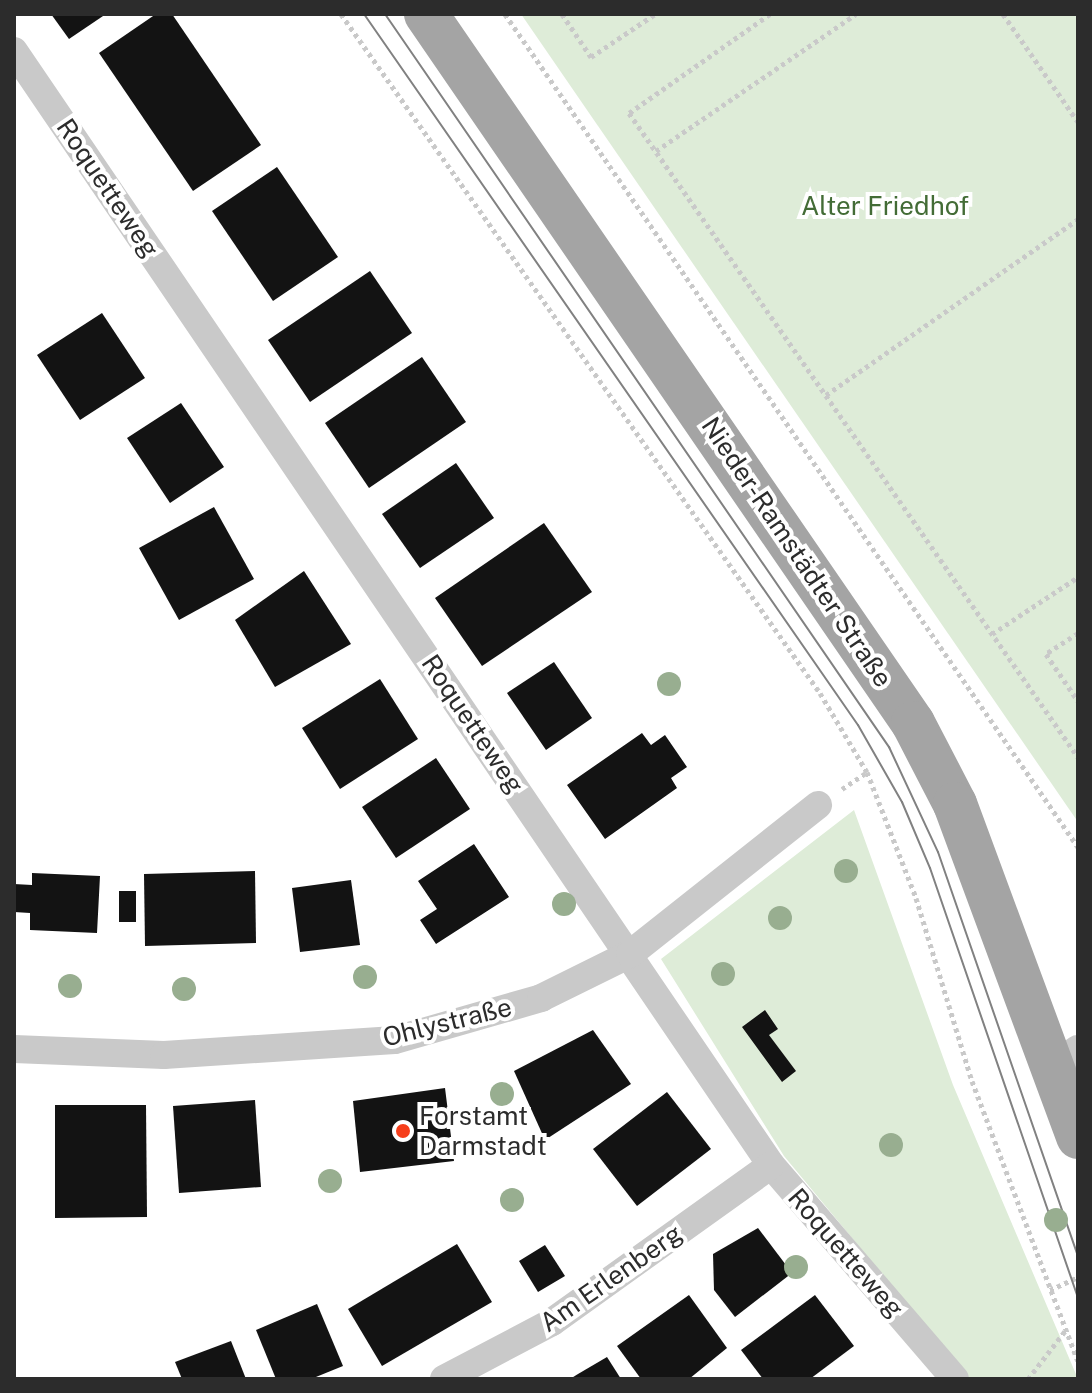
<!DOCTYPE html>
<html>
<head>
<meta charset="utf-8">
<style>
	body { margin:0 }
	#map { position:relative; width:1092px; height:1393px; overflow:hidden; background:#fff; font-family:"Public Sans",sans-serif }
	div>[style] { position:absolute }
	.green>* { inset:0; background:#deecd8 }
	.building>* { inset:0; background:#131313 }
	.path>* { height:5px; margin-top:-2.5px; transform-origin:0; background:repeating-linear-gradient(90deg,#c9c9c9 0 4px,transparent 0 8px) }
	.street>* { height:28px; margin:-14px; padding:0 14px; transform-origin:14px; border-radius:14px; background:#c9c9c9 }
	.primary>* { height:44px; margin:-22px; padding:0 22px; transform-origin:22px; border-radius:22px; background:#a4a4a4 }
	.tram>* { height:2px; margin:-1px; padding:0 1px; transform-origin:1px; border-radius:1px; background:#818181 }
	.trees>* { width:24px; height:24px; margin:-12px; border-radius:50%; background:#98ae90 }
	.dots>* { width:22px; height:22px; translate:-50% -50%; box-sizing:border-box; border:4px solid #fff; border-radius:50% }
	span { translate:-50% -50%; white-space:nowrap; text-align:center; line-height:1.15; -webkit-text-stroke:8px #fff; paint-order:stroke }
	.street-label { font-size:26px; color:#2c2c2c }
	.park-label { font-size:26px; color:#436c36 }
	.poi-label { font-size:26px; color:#2c2c2c }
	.left { translate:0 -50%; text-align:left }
	.frame { position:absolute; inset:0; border:16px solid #2c2c2c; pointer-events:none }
</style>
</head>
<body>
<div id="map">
	<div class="green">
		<i style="clip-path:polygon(521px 14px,1078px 14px,1078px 822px,587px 110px)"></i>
		<i style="clip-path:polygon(854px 810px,953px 1085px,1078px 1379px,969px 1379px,784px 1156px,661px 959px)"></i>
	</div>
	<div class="building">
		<i style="clip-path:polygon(51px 14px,106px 14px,69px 39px)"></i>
		<i style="clip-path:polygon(156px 14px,172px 14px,261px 145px,193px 191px,99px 53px)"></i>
		<i style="clip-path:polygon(277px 167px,338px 257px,273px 301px,212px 211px)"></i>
		<i style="clip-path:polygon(370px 271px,412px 333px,310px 402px,268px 340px)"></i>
		<i style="clip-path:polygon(102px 313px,145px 378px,80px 420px,37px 355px)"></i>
		<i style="clip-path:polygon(422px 357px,466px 422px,369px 488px,325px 423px)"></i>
		<i style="clip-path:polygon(181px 403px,224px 467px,170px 503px,127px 438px)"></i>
		<i style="clip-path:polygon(456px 463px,494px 518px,420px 568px,382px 514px)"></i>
		<i style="clip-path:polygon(214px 507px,254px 579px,179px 620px,139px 548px)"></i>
		<i style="clip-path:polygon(544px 523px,592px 592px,482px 666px,435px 598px)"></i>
		<i style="clip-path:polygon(304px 571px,351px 644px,275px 687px,235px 620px)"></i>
		<i style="clip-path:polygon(554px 662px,592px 718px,546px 750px,507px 693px)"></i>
		<i style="clip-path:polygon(380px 679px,418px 739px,340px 789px,302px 728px)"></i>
		<i style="clip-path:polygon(642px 733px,651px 745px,665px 735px,687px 767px,671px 778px,677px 788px,605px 839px,567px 785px)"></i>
		<i style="clip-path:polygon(436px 758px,470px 809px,396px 858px,362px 807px)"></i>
		<i style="clip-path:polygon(474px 844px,509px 897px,436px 944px,420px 920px,437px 909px,418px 881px)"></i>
		<i style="clip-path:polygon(255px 871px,256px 943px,145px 946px,144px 874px)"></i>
		<i style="clip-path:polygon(32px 873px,100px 876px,97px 933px,30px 930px,30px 913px,14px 912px,14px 884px,32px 885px)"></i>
		<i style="clip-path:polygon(351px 880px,360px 945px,300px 952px,292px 888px)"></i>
		<i style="clip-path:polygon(119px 891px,136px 891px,136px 922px,119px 922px)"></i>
		<i style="clip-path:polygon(765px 1010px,778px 1029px,769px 1035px,796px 1071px,782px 1082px,742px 1027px)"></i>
		<i style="clip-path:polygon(593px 1030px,631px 1084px,545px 1140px,514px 1071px)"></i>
		<i style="clip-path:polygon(445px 1088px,454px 1161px,360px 1172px,353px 1101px)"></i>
		<i style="clip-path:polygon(667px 1092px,711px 1149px,637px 1206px,593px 1149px)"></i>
		<i style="clip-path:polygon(255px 1100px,261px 1187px,179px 1193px,173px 1106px)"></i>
		<i style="clip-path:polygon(55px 1105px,146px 1105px,147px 1217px,55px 1218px)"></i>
		<i style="clip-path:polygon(758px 1228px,792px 1273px,735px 1317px,714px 1290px,713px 1254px)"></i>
		<i style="clip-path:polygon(457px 1244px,492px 1302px,382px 1366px,348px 1309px)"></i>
		<i style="clip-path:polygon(545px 1245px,565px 1276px,538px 1292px,519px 1261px)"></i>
		<i style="clip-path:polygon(689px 1295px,727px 1348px,689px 1379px,641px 1379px,617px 1346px)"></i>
		<i style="clip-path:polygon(815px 1295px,854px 1346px,810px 1379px,763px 1379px,741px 1350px)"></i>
		<i style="clip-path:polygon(317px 1304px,343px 1366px,311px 1379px,276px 1379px,256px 1330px)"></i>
		<i style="clip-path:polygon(231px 1341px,246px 1379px,182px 1379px,175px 1362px)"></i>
		<i style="clip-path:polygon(607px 1357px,621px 1379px,570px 1379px,578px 1374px)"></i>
	</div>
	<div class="path">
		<i style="left:341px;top:14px;width:831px;rotate:54.8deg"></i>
		<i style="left:820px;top:693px;width:92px;rotate:59.3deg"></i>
		<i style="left:867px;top:772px;width:135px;rotate:68.7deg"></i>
		<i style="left:916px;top:898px;width:191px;rotate:73deg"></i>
		<i style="left:972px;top:1081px;width:299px;rotate:69.3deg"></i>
		<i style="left:505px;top:14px;width:1011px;rotate:55.48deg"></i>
		<i style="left:562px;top:14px;width:52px;rotate:56deg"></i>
		<i style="left:591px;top:57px;width:77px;rotate:-33.9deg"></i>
		<i style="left:770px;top:14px;width:172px;rotate:144.9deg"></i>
		<i style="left:629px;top:113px;width:785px;rotate:55.12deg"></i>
		<i style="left:1003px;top:14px;width:131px;rotate:55.2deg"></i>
		<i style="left:656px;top:151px;width:242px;rotate:-34.4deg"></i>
		<i style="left:826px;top:395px;width:307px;rotate:-34.9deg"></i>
		<i style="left:1078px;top:633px;width:38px;rotate:147deg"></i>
		<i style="left:1046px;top:654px;width:57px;rotate:55.8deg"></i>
		<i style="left:992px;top:634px;width:103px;rotate:-33.5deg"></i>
		<i style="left:842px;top:789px;width:30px;rotate:-34deg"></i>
		<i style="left:1050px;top:1290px;width:31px;rotate:-25deg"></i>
		<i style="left:1028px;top:1379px;width:61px;rotate:-52.4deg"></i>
	</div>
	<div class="street">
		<i style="left:14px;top:51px;width:1347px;rotate:55.8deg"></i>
		<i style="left:771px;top:1165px;width:282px;rotate:49.3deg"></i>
		<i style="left:14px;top:1049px;width:150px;rotate:2.3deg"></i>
		<i style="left:164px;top:1055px;width:231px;rotate:-3.7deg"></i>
		<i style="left:395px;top:1040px;width:152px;rotate:-16deg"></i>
		<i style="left:541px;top:998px;width:99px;rotate:-26.3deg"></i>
		<i style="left:630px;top:954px;width:240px;rotate:-38.4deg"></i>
		<i style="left:1051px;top:1067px;width:32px;rotate:-34deg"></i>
		<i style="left:444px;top:1379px;width:122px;rotate:-27.8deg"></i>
		<i style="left:552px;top:1322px;width:269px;rotate:-35.6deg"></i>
	</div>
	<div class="primary">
		<i style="left:426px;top:14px;width:860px;rotate:55.52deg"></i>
		<i style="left:913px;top:723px;width:91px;rotate:62.6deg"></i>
		<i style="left:955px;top:804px;width:355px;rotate:69.7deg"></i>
	</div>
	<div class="tram">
		<i style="left:364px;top:14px;width:866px;rotate:55.21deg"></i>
		<i style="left:858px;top:725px;width:89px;rotate:60.3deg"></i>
		<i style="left:902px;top:802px;width:72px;rotate:67deg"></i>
		<i style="left:930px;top:868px;width:454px;rotate:71deg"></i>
		<i style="left:385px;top:14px;width:890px;rotate:55.49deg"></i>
		<i style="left:889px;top:747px;width:116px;rotate:65deg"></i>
		<i style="left:938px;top:852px;width:428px;rotate:70.9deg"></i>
	</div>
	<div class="trees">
		<i style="left:669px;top:684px"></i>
		<i style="left:846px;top:871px"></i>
		<i style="left:564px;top:904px"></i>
		<i style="left:780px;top:918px"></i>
		<i style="left:723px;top:974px"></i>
		<i style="left:365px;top:977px"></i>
		<i style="left:70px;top:986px"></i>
		<i style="left:184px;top:989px"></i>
		<i style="left:502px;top:1094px"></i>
		<i style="left:891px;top:1145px"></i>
		<i style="left:330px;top:1181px"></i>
		<i style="left:512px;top:1200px"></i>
		<i style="left:1056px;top:1220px"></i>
		<i style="left:796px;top:1267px"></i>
	</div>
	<div class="dots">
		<i style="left:403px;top:1131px;background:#f63e1b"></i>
	</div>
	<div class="street-label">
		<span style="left:108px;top:188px;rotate:56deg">Roquetteweg</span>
		<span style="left:797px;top:552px;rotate:56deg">Nieder-Ramstädter Straße</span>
		<span style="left:473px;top:724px;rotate:56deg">Roquetteweg</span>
		<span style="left:447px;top:1022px;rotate:-14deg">Ohlystraße</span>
		<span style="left:846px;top:1253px;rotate:49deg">Roquetteweg</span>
		<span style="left:611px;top:1278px;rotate:-35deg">Am Erlenberg</span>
	</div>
	<div class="park-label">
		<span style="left:885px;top:206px">Alter Friedhof</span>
	</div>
	<div class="poi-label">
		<span class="left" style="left:419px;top:1131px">Forstamt<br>Darmstadt</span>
	</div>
	<div class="frame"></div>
</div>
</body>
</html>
